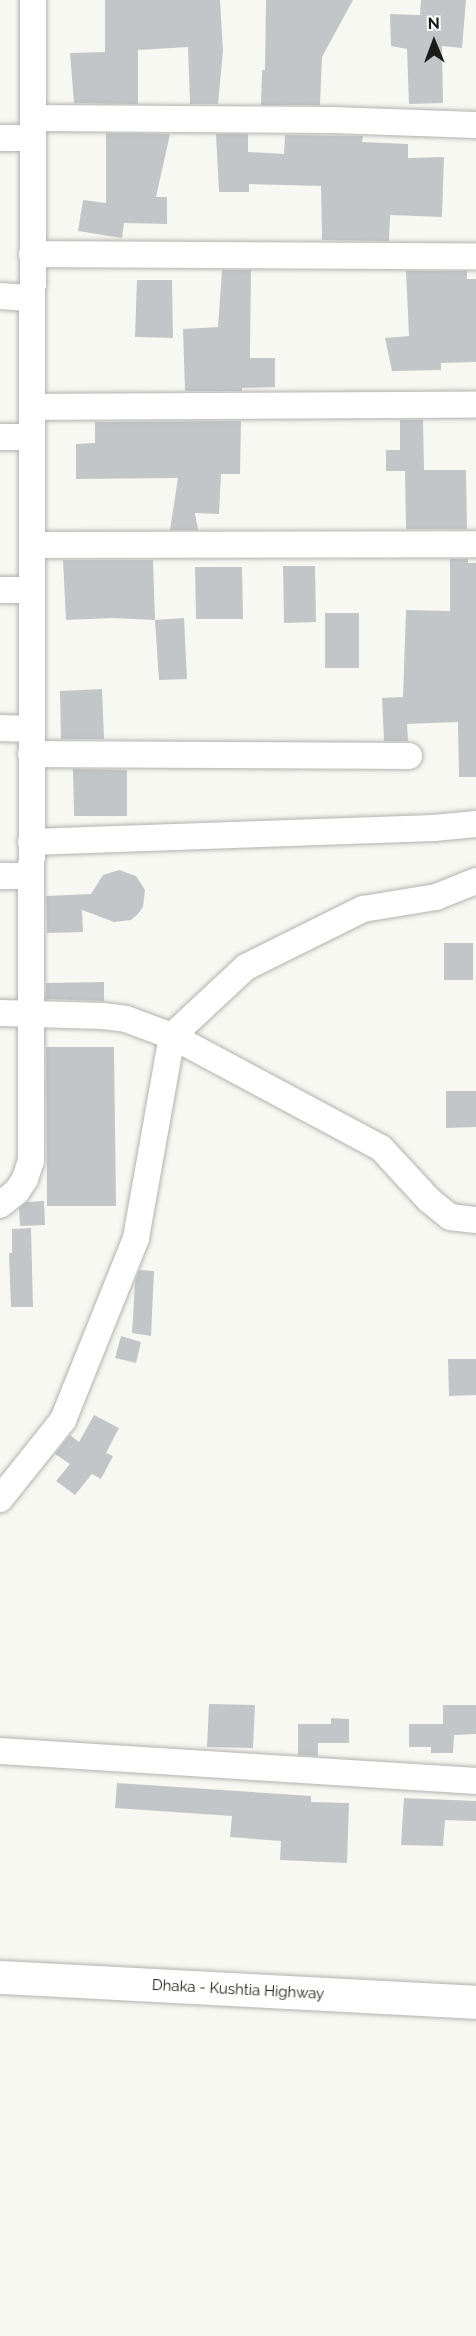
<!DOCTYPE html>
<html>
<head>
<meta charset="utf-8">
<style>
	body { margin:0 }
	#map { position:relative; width:476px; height:2336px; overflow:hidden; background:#f8f8f3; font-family:Raleway,sans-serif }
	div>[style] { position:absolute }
	.building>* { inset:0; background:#c2c6c8 }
	.roads { filter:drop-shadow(0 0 2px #b2b2ae) drop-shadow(0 0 2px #b2b2ae) }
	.minor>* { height:26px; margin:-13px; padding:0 13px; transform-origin:13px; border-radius:13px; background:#fff }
	.major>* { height:33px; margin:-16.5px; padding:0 16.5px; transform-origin:16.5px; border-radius:16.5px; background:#fff }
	span { translate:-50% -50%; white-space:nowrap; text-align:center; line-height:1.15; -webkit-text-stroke:5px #fffffe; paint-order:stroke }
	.street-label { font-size:15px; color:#1b1b1a }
	.north { position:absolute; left:404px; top:12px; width:60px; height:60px; -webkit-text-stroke:4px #fffffe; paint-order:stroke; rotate:359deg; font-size:16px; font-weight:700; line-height:24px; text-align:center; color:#1b1b1a }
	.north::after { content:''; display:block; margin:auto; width:21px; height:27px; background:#1b1b1a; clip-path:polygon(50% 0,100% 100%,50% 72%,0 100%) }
</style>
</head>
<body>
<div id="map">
	<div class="building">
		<i style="clip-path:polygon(105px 0,220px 0,223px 51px,218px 104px,190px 104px,188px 47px,138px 50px,138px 104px,74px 103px,70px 53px,105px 52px)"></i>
		<i style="clip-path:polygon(266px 0,353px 0,322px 57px,320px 105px,261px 105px,262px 70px,265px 70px)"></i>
		<i style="clip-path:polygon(421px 0,466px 0,462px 48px,442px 46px,443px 103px,409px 104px,407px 49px,391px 46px,390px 14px,420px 15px)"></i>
		<i style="clip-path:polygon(106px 133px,170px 134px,156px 197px,167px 197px,167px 224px,124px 223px,122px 238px,78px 231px,83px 200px,106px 203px)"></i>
		<i style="clip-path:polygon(216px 134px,248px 134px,248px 152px,284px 154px,285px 135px,363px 136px,362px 142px,408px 144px,408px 158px,444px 157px,442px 217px,390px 215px,389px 241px,322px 240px,321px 186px,249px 184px,249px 192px,219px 192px)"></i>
		<i style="clip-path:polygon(222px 270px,251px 270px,250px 358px,275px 358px,275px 387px,242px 388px,242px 391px,185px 391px,183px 329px,218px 327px)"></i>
		<i style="clip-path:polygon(406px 271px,467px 271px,467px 279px,476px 279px,476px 362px,441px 363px,441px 370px,392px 371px,385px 338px,409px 336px)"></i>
		<i style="clip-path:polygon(137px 280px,172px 280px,173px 338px,135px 337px)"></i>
		<i style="clip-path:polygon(400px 420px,423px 420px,424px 470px,466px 470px,467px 529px,406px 529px,405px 471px,386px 471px,386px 450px,400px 450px)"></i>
		<i style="clip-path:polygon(241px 421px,240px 474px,221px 474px,219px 514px,195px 513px,198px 530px,170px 530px,178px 478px,76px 479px,76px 444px,95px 443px,95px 422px)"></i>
		<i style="clip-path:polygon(450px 559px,468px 559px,468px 563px,476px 563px,476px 777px,459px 777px,458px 722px,407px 724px,408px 741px,384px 741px,382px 698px,403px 697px,406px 610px,450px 611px)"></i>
		<i style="clip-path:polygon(63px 560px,153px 560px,155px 620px,112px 618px,66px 620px)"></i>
		<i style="clip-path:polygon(283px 566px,315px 566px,316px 622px,284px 623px)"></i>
		<i style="clip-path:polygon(195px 567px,242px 567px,243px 619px,196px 619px)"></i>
		<i style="clip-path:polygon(325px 613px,359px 613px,359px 668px,325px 668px)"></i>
		<i style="clip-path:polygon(184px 618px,187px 679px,159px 680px,155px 620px)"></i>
		<i style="clip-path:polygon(102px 689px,104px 739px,61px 739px,60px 691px)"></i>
		<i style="clip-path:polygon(73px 769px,127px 770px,127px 816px,74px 816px)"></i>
		<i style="clip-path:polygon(119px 870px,136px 876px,145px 890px,143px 907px,138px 914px,131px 920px,114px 922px,82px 910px,83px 932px,47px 933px,46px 896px,91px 894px,103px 875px)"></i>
		<i style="clip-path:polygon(444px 943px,473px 943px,473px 980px,444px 980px)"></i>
		<i style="clip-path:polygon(104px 982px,104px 1001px,46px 999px,46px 983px)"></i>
		<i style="clip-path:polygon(46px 1047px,114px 1047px,116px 1206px,47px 1206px)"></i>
		<i style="clip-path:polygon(446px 1091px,476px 1091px,476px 1127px,446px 1128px)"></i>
		<i style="clip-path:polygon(44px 1201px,45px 1225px,20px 1226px,19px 1208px,27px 1202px)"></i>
		<i style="clip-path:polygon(31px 1228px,33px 1307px,11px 1307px,9px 1253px,12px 1253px,12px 1229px)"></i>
		<i style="clip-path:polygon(139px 1270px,154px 1271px,151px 1336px,132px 1333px,135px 1282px)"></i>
		<i style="clip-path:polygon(121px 1336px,141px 1342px,136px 1363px,115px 1358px)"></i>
		<i style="clip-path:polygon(448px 1359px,476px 1359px,476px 1395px,449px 1396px)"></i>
		<i style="clip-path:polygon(94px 1415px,119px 1428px,106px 1453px,113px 1456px,101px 1479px,92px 1474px,75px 1495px,56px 1481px,70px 1464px,55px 1454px,70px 1435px,79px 1442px)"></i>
		<i style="clip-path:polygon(209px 1704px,255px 1705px,253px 1748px,207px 1747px)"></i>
		<i style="clip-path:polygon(443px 1705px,476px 1705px,476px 1734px,454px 1735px,453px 1753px,431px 1753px,431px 1747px,409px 1747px,409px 1724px,443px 1724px)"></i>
		<i style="clip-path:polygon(331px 1718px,349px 1719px,349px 1743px,318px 1743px,318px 1756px,298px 1755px,298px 1724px,331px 1724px)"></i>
		<i style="clip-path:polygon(117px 1783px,311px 1796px,311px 1802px,349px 1803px,347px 1863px,280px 1860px,281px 1841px,230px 1837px,232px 1816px,115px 1808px)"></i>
		<i style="clip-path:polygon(404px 1798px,476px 1801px,476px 1821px,445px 1820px,443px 1846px,401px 1845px)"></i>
	</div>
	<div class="roads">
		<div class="minor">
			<i style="left:33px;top:118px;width:299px;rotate:0.4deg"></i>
			<i style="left:332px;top:120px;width:144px;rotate:2deg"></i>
			<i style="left:0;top:138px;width:33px"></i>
			<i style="left:32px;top:254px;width:444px;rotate:0.3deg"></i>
			<i style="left:0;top:296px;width:32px;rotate:4deg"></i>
			<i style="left:32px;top:407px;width:444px;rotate:-0.3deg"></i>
			<i style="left:0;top:437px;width:32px"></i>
			<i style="left:32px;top:545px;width:444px;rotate:-0.1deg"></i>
			<i style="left:0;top:590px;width:32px"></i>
			<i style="left:0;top:728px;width:31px;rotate:2deg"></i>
			<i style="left:31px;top:754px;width:378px;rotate:0.3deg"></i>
			<i style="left:31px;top:842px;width:403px;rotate:-2deg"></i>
			<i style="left:434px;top:828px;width:42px;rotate:-5.4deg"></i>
			<i style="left:0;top:876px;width:31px"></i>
			<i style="left:0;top:1013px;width:103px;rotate:1.7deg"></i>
			<i style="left:103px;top:1016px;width:23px;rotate:7deg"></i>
			<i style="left:126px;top:1019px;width:49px;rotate:20.3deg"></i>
			<i style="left:172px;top:1036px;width:237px;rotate:28.2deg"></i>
			<i style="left:381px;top:1148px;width:71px;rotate:47.3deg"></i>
			<i style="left:429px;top:1200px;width:27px;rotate:39deg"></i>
			<i style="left:450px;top:1217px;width:26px;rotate:7deg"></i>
			<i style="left:0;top:1205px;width:22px;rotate:-39deg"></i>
			<i style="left:17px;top:1191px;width:14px;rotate:-56deg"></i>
			<i style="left:25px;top:1179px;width:19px;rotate:-72deg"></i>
			<i style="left:31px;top:1161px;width:1161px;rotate:-89.9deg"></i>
			<i style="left:0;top:1499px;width:101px;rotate:-51.4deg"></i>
			<i style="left:63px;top:1420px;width:196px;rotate:-68.1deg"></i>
			<i style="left:136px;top:1238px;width:205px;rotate:-79.9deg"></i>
			<i style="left:172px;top:1036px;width:101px;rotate:-43deg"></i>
			<i style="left:246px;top:967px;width:131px;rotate:-26.4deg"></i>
			<i style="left:363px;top:909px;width:74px;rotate:-9.3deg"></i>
			<i style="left:436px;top:897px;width:43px;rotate:-21.8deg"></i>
			<i style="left:0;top:1751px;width:477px;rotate:3.6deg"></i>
		</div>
		<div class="major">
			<i style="left:0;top:1977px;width:477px;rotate:3deg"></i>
		</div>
	</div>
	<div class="street-label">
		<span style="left:238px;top:1990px;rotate:3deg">Dhaka - Kushtia Highway</span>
	</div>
	<div class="north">N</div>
</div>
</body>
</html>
